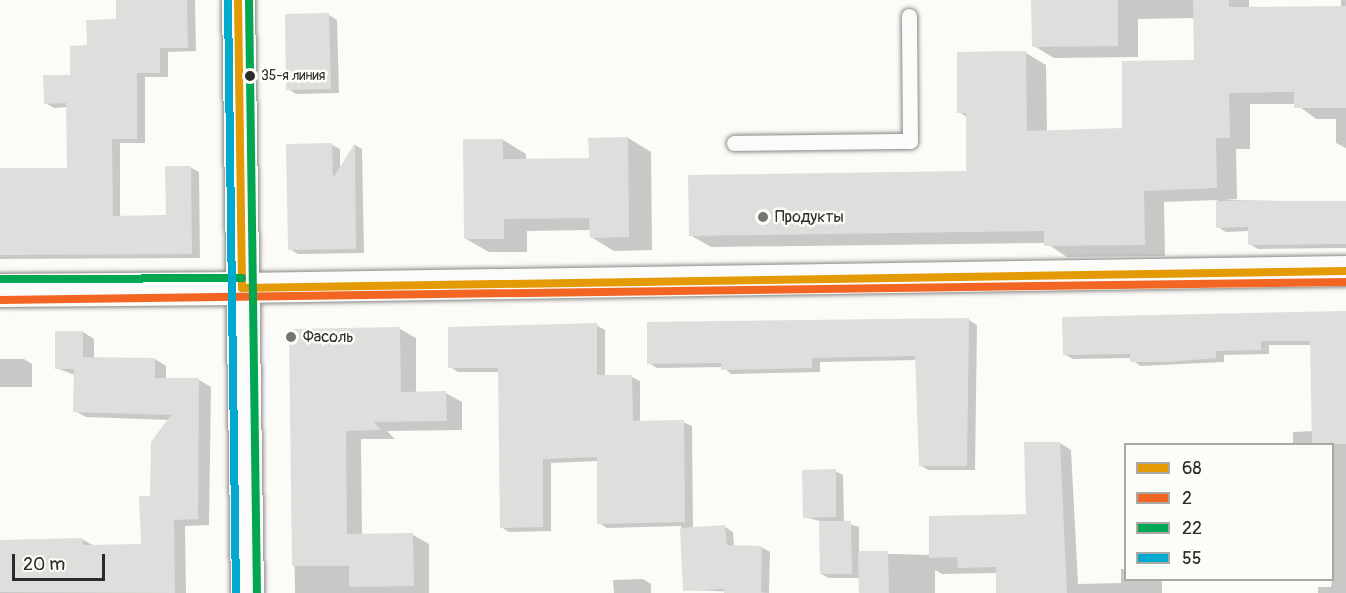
<!DOCTYPE html>
<html>
<head>
<meta charset="utf-8">
<style>
	body { margin:0 }
	#map { position:relative; width:1346px; height:593px; overflow:hidden; background:#fcfbf8; font-family:Pangolin,sans-serif }
	div>[style] { position:absolute }
	.shadow>* { inset:0; background:#0003 }
	.building>* { inset:0; background:#dfdedc }
	.roads { filter:drop-shadow(0 0 2px #898987) drop-shadow(0 0 2px #898987) }
	.service>* { height:15px; margin:-7.5px; padding:0 7.5px; transform-origin:7.5px; border-radius:7.5px; background:#fbfbf9 }
	.minor>* { height:30px; margin:-15px; padding:0 15px; transform-origin:15px; border-radius:15px; background:#fbfbf9 }
	.tertiary>* { height:33px; margin:-16.5px; padding:0 16.5px; transform-origin:16.5px; border-radius:16.5px; background:#fbfbf9 }
	.secondary>* { height:33px; margin:-16.5px; padding:0 16.5px; transform-origin:16.5px; border-radius:16.5px; background:#fbfbf9 }
	.bus-1>* { height:8px; margin:-4px; padding:0 4px; transform-origin:4px; border-radius:4px; background:#e39a04 }
	.bus-2>* { height:8px; margin:-4px; padding:0 4px; transform-origin:4px; border-radius:4px; background:#f26522 }
	.bus-3>* { height:8px; margin:-4px; padding:0 4px; transform-origin:4px; border-radius:4px; background:#00a651 }
	.bus-4>* { height:8px; margin:-4px; padding:0 4px; transform-origin:4px; border-radius:4px; background:#00a9ce }
	.dots>* { width:16px; height:16px; translate:-50% -50%; box-sizing:border-box; border:3px solid #fdfcf7; border-radius:50% }
	span { translate:-50% -50%; white-space:nowrap; text-align:center; line-height:1.15; -webkit-text-stroke:5px #fdfcf7; paint-order:stroke }
	.bus-label { font-size:14px; color:#2b2b2b }
	.left { translate:0 -50%; text-align:left }
	.poi-label { font-size:16px; color:#2b2b2b }
	.legend { position:absolute; left:1124px; top:443px; width:210px; height:138px; box-sizing:border-box; background:#fdfcf7; border:2px solid #a9a8a5; margin:0; padding:8px 10px; list-style:none; font-size:18px; color:#2b2b2b }
	.legend li { display:flex; align-items:center; gap:12px; height:30px }
	.legend b { width:30px; border:2px solid #a9a8a5 }
	.scale { position:absolute; left:12px; top:554px; width:93px; height:27px; box-sizing:border-box; border:3px solid #2b2b2b; border-top:0; padding-left:8px; font-size:18px; line-height:21px; white-space:nowrap; color:#2b2b2b; -webkit-text-stroke:4px #fdfcf7; paint-order:stroke }
</style>
</head>
<body>
<div id="map">
	<div class="shadow">
		<i style="clip-path:polygon(117px 0,195px 0,196px 51px,168px 52px,168px 77px,145px 77px,145px 143px,120px 143px,120px 218px,167px 217px,190px 167px,199px 172px,200px 258px,0 259px,0 170px,68px 169px,67px 107px,54px 108px,45px 103px,72px 76px,88px 47px,118px 21px)"></i>
		<i style="clip-path:polygon(1033px 0,1249px 0,1249px 9px,1341px 7px,1341px 0,1346px 0,1346px 148px,1336px 143px,1336px 119px,1316px 119px,1296px 104px,1250px 104px,1250px 149px,1236px 149px,1237px 199px,1224px 200px,1346px 202px,1346px 248px,1258px 249px,1249px 244px,1249px 231px,1226px 232px,1218px 227px,1217px 200px,1164px 202px,1165px 256px,1067px 257px,1046px 243px,711px 247px,690px 235px,968px 173px,967px 117px,959px 112px,1026px 53px,1046px 65px,1047px 132px,1124px 130px,1195px 61px,1195px 18px,1138px 19px,1138px 57px,1054px 58px,1034px 46px)"></i>
		<i style="clip-path:polygon(329px 15px,337px 20px,339px 93px,296px 94px,288px 89px)"></i>
		<i style="clip-path:polygon(628px 138px,651px 152px,652px 250px,614px 251px,591px 237px,591px 230px,527px 231px,527px 252px,489px 252px,466px 239px,503px 140px,526px 154px,526px 160px,590px 160px)"></i>
		<i style="clip-path:polygon(332px 145px,340px 149px,340px 168px,355px 145px,362px 149px,364px 253px,298px 254px,290px 249px)"></i>
		<i style="clip-path:polygon(1346px 313px,1346px 593px,1318px 593px,1318px 587px,1331px 587px,1332px 580px,1332px 444px,1293px 444px,1293px 432px,1314px 431px,1312px 345px,1269px 345px,1269px 354px,1224px 355px,1224px 362px,1140px 366px,1131px 358px,1073px 359px,1064px 354px)"></i>
		<i style="clip-path:polygon(969px 320px,977px 325px,975px 470px,928px 470px,920px 465px,917px 360px,820px 362px,820px 372px,731px 374px,723px 367px,657px 368px,649px 363px,648px 324px)"></i>
		<i style="clip-path:polygon(596px 325px,605px 330px,605px 377px,632px 377px,640px 381px,640px 422px,683px 422px,692px 426px,693px 528px,725px 527px,733px 532px,734px 547px,761px 547px,770px 552px,769px 593px,685px 590px,681px 526px,607px 528px,599px 523px,598px 461px,551px 463px,551px 531px,509px 532px,501px 527px,500px 372px,458px 372px,450px 367px)"></i>
		<i style="clip-path:polygon(400px 329px,416px 338px,416px 393px,446px 393px,462px 402px,462px 430px,387px 431px,395px 439px,361px 439px,362px 535px,413px 535px,429px 544px,429px 593px,295px 593px,291px 330px)"></i>
		<i style="clip-path:polygon(83px 332px,94px 339px,94px 359px,155px 359px,166px 366px,166px 380px,199px 380px,211px 387px,209px 525px,185px 526px,186px 593px,0 593px,0 541px,82px 539px,94px 546px,142px 546px,169px 420px,86px 417px,75px 411px,75px 375px,56px 368px)"></i>
		<i style="clip-path:polygon(0 359px,24px 359px,32px 364px,32px 387px,0 387px)"></i>
		<i style="clip-path:polygon(1060px 443px,1071px 450px,1078px 584px,1121px 583px,1121px 569px,1126px 569px,1126px 580px,1162px 580px,1162px 593px,997px 593px,997px 573px,942px 574px,935px 570px,935px 593px,860px 593px,860px 578px,829px 578px,821px 574px,820px 521px,804px 517px,835px 471px,843px 475px,844px 522px,859px 527px,859px 553px,931px 555px,1027px 516px)"></i>
		<i style="clip-path:polygon(643px 579px,651px 584px,651px 593px,614px 593px,613px 580px)"></i>
	</div>
	<div class="building">
		<i style="clip-path:polygon(116px 0,187px 0,188px 48px,160px 48px,160px 73px,137px 73px,137px 139px,112px 139px,113px 216px,166px 215px,165px 166px,191px 166px,192px 254px,0 255px,0 168px,67px 168px,66px 103px,44px 104px,43px 75px,70px 75px,70px 46px,87px 45px,86px 20px,116px 19px)"></i>
		<i style="clip-path:polygon(1031px 0,1118px 0,1118px 46px,1032px 47px)"></i>
		<i style="clip-path:polygon(1193px 0,1229px 0,1229px 7px,1346px 6px,1346px 108px,1294px 108px,1294px 92px,1229px 93px,1230px 138px,1216px 138px,1217px 188px,1144px 191px,1145px 245px,1044px 246px,1044px 231px,689px 236px,688px 175px,966px 171px,966px 113px,957px 113px,957px 52px,1026px 51px,1027px 131px,1122px 128px,1122px 61px,1194px 60px)"></i>
		<i style="clip-path:polygon(329px 13px,331px 89px,286px 90px,285px 14px)"></i>
		<i style="clip-path:polygon(628px 137px,629px 237px,590px 238px,589px 218px,504px 219px,504px 239px,464px 239px,463px 139px,503px 139px,503px 159px,589px 158px,588px 138px)"></i>
		<i style="clip-path:polygon(332px 143px,333px 178px,355px 143px,356px 249px,288px 250px,286px 144px)"></i>
		<i style="clip-path:polygon(1216px 201px,1346px 201px,1346px 244px,1248px 245px,1248px 227px,1216px 228px)"></i>
		<i style="clip-path:polygon(1346px 311px,1346px 444px,1312px 444px,1310px 341px,1261px 341px,1261px 350px,1216px 351px,1216px 358px,1169px 362px,1130px 362px,1130px 354px,1063px 355px,1062px 317px)"></i>
		<i style="clip-path:polygon(969px 318px,967px 466px,919px 466px,915px 356px,812px 358px,812px 368px,765px 369px,721px 370px,721px 363px,647px 364px,647px 322px)"></i>
		<i style="clip-path:polygon(597px 323px,597px 375px,632px 375px,633px 421px,684px 420px,685px 522px,597px 524px,597px 457px,543px 459px,543px 527px,500px 528px,498px 368px,448px 368px,448px 327px)"></i>
		<i style="clip-path:polygon(400px 327px,401px 392px,446px 391px,447px 421px,374px 422px,381px 430px,346px 431px,347px 534px,413px 533px,414px 586px,349px 587px,349px 566px,292px 566px,289px 329px)"></i>
		<i style="clip-path:polygon(55px 331px,83px 331px,83px 357px,155px 358px,155px 378px,199px 378px,198px 519px,174px 520px,175px 593px,0 592px,0 540px,82px 538px,83px 545px,141px 544px,139px 496px,150px 496px,151px 442px,171px 415px,73px 412px,74px 369px,55px 369px)"></i>
		<i style="clip-path:polygon(1024px 442px,1060px 442px,1067px 593px,996px 593px,996px 567px,958px 568px,957px 557px,929px 558px,929px 516px,1026px 514px)"></i>
		<i style="clip-path:polygon(836px 469px,836px 517px,803px 518px,802px 470px)"></i>
		<i style="clip-path:polygon(819px 521px,851px 521px,852px 574px,820px 574px)"></i>
		<i style="clip-path:polygon(725px 525px,727px 545px,762px 546px,761px 593px,724px 593px,724px 589px,683px 591px,680px 528px)"></i>
		<i style="clip-path:polygon(858px 551px,888px 551px,889px 593px,859px 593px)"></i>
	</div>
	<div class="roads">
		<div class="service">
			<i style="left:734px;top:143px;width:176px;rotate:-0.7deg"></i>
			<i style="left:910px;top:141px;width:125px;rotate:-90.5deg"></i>
		</div>
		<div class="minor">
			<i style="left:242px;top:288px;width:1104px;rotate:-0.88deg"></i>
		</div>
		<div class="tertiary">
			<i style="left:0;top:290px;width:242px;rotate:-0.5deg"></i>
		</div>
		<div class="secondary">
			<i style="left:238px;top:0;width:593px;rotate:89.13deg"></i>
		</div>
	</div>
	<div class="bus-1">
		<i style="left:238px;top:0;width:288px;rotate:89.2deg"></i>
		<i style="left:242px;top:288px;width:1104px;rotate:-0.88deg"></i>
	</div>
	<div class="bus-2">
		<i style="left:0;top:300px;width:1346px;rotate:-0.77deg"></i>
	</div>
	<div class="bus-3">
		<i style="left:249px;top:0;width:593px;rotate:89.23deg"></i>
		<i style="left:0;top:279px;width:242px;rotate:-0.2deg"></i>
	</div>
	<div class="bus-4">
		<i style="left:228px;top:0;width:593px;rotate:89.23deg"></i>
	</div>
	<div class="dots">
		<i style="left:250px;top:76px;background:#2b2b2b"></i>
		<i style="left:763px;top:217px;background:#747473"></i>
		<i style="left:291px;top:337px;background:#747473"></i>
	</div>
	<div class="bus-label">
		<span class="left" style="left:261px;top:76px">35-я линия</span>
	</div>
	<div class="poi-label">
		<span class="left" style="left:775px;top:217px">Продукты</span>
		<span class="left" style="left:303px;top:337px">Фасоль</span>
	</div>
	<ul class="legend">
	<li><b style="height:8px;background:#e39a04"></b>68</li>
	<li><b style="height:8px;background:#f26522"></b>2</li>
	<li><b style="height:8px;background:#00a651"></b>22</li>
	<li><b style="height:8px;background:#00a9ce"></b>55</li>
	</ul>
	<div class="scale">20 m</div>
</div>
</body>
</html>
